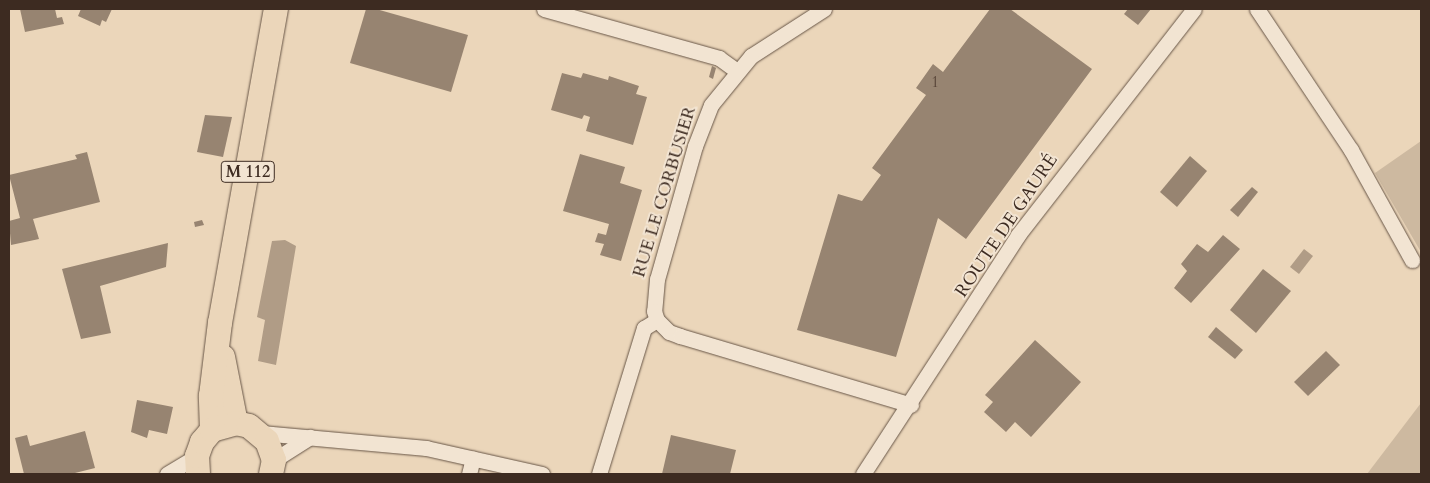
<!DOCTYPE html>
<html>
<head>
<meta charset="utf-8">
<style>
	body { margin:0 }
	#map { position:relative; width:1430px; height:483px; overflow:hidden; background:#ebd6ba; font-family:Cardo,serif }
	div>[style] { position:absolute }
	.green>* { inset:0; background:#cdb9a0 }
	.water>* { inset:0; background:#b09c86 }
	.building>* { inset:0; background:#978471 }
	.roads { filter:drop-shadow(0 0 1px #685647) drop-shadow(0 0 1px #685647) }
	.minor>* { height:15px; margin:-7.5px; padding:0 7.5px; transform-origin:7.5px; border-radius:7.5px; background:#f2e4d2 }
	.primary>* { height:24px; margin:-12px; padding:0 12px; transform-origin:12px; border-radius:12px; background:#ebd6ba }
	span { translate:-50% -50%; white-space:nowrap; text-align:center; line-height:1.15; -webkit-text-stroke:4px #f2e4d2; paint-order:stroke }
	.number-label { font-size:15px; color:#544135 }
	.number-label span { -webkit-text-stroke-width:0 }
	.shield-label span { padding:1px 4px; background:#f2e4d2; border:1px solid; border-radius:4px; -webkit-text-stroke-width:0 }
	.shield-label { font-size:16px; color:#3d2b21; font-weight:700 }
	.street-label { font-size:18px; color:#3d2b21 }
	.frame { position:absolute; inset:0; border:10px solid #3d2b21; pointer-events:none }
</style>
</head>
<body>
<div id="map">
	<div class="green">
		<i style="clip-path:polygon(1421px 141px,1421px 252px,1375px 173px)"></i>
		<i style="clip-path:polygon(1421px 403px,1421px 474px,1367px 474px)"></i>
	</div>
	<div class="water">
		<i style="clip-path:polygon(285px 240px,296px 246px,276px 365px,258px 361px,265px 320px,257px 317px,272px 241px)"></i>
		<i style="clip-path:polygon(1304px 249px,1313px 256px,1299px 274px,1290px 267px)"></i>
	</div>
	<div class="building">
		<i style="clip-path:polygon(20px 9px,55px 9px,57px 18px,62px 17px,64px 24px,25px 32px)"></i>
		<i style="clip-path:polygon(81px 9px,112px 9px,106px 22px,102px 20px,100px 26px,78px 16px)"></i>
		<i style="clip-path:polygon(366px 9px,376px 9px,468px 35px,451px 92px,350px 63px)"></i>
		<i style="clip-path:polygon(990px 9px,1010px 9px,1092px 69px,966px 239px,938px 218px,896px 357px,797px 330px,838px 194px,862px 201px,881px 175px,872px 168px,926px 95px,916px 88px,933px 64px,943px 72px)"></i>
		<i style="clip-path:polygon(1128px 9px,1151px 9px,1138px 25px,1124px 14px)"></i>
		<i style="clip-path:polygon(712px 66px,716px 68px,713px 79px,709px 77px)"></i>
		<i style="clip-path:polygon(562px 73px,581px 78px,583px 73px,608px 80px,609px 76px,639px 86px,636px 94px,647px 97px,633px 145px,586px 131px,590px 117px,584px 115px,582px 119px,551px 110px)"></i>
		<i style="clip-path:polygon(205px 115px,232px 117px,223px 157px,197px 152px)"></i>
		<i style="clip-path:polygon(87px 152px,100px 202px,33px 219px,39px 239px,11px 245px,9px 221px,20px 218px,9px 175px,77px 159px,75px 155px)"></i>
		<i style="clip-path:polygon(580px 154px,625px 167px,620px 183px,642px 190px,621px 261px,600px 255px,604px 244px,595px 242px,598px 233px,606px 235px,609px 224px,563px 211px)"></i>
		<i style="clip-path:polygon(1190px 156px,1207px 171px,1177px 207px,1160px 192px)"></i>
		<i style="clip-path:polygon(1252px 187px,1258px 192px,1238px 217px,1230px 210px)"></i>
		<i style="clip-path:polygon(202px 220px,204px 225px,195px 227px,194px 222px)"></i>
		<i style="clip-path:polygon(1223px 235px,1240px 249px,1191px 303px,1174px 288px,1187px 271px,1181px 264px,1197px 244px,1208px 252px)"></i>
		<i style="clip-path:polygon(168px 243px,166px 267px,100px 286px,111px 333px,81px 339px,62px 269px)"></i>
		<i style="clip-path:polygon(1263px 269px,1291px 291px,1256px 333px,1230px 310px)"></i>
		<i style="clip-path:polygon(1216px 327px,1243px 350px,1235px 359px,1208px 337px)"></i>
		<i style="clip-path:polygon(1035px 340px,1081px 382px,1031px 437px,1015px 422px,1006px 432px,984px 412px,993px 402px,985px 395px)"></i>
		<i style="clip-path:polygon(1326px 351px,1340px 365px,1308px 396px,1294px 382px)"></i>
		<i style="clip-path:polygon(137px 400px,173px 407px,167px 434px,149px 430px,147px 438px,131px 432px)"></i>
		<i style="clip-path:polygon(85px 431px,95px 468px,71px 474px,24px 474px,15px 438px,27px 435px,30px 446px)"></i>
		<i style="clip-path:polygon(671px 435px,736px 450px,730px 474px,662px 474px)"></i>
	</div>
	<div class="roads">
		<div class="minor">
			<i style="left:544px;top:9px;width:182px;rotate:15.6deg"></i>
			<i style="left:719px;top:58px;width:22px;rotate:36deg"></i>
			<i style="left:824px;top:9px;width:87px;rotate:147.2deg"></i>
			<i style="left:751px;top:56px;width:63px;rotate:129.2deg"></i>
			<i style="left:711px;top:105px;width:44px;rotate:111.3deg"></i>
			<i style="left:695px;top:146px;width:138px;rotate:105.9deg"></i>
			<i style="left:657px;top:279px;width:32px;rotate:95deg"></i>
			<i style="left:654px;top:311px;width:9px;rotate:72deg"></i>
			<i style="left:657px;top:320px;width:17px;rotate:45deg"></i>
			<i style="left:669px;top:332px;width:12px;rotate:20deg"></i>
			<i style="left:680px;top:336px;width:241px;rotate:16.6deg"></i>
			<i style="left:1257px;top:9px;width:169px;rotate:56.3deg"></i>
			<i style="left:1351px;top:150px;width:126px;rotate:61deg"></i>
			<i style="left:261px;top:433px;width:166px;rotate:5.2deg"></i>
			<i style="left:426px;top:448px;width:119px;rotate:12.6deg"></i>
			<i style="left:274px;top:460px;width:43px;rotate:-32.6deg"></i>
			<i style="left:167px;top:474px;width:35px;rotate:-31deg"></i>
			<i style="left:469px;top:474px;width:16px;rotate:-76deg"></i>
			<i style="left:599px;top:474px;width:153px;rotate:-72.9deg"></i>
			<i style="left:644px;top:328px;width:15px;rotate:-32deg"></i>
			<i style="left:863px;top:474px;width:285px;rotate:-57deg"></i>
			<i style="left:1018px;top:235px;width:286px;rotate:-52.1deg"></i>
		</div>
		<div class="primary">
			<i style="left:223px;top:357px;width:67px;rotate:78.9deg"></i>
			<i style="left:212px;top:430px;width:34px;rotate:-92deg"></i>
			<i style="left:211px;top:396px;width:74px;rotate:-83deg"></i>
			<i style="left:220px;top:323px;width:319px;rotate:-79.9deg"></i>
			<i style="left:198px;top:474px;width:18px;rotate:-93deg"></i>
			<i style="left:197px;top:456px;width:15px;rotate:-70deg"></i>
			<i style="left:202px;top:442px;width:16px;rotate:-50deg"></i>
			<i style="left:212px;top:430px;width:25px;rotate:-16deg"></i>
			<i style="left:236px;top:423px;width:13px;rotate:13deg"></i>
			<i style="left:249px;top:426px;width:23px;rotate:40deg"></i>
			<i style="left:267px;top:441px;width:20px;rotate:70deg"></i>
			<i style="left:274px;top:460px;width:14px;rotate:102deg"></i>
		</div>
	</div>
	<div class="number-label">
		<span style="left:935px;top:83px">1</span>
	</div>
	<div class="shield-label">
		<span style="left:248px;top:172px">M 112</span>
	</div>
	<div class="street-label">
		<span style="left:665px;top:192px;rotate:-73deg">RUE LE CORBUSIER</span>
		<span style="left:1007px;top:226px;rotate:-56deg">ROUTE DE GAURÉ</span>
	</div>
	<div class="frame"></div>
</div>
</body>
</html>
